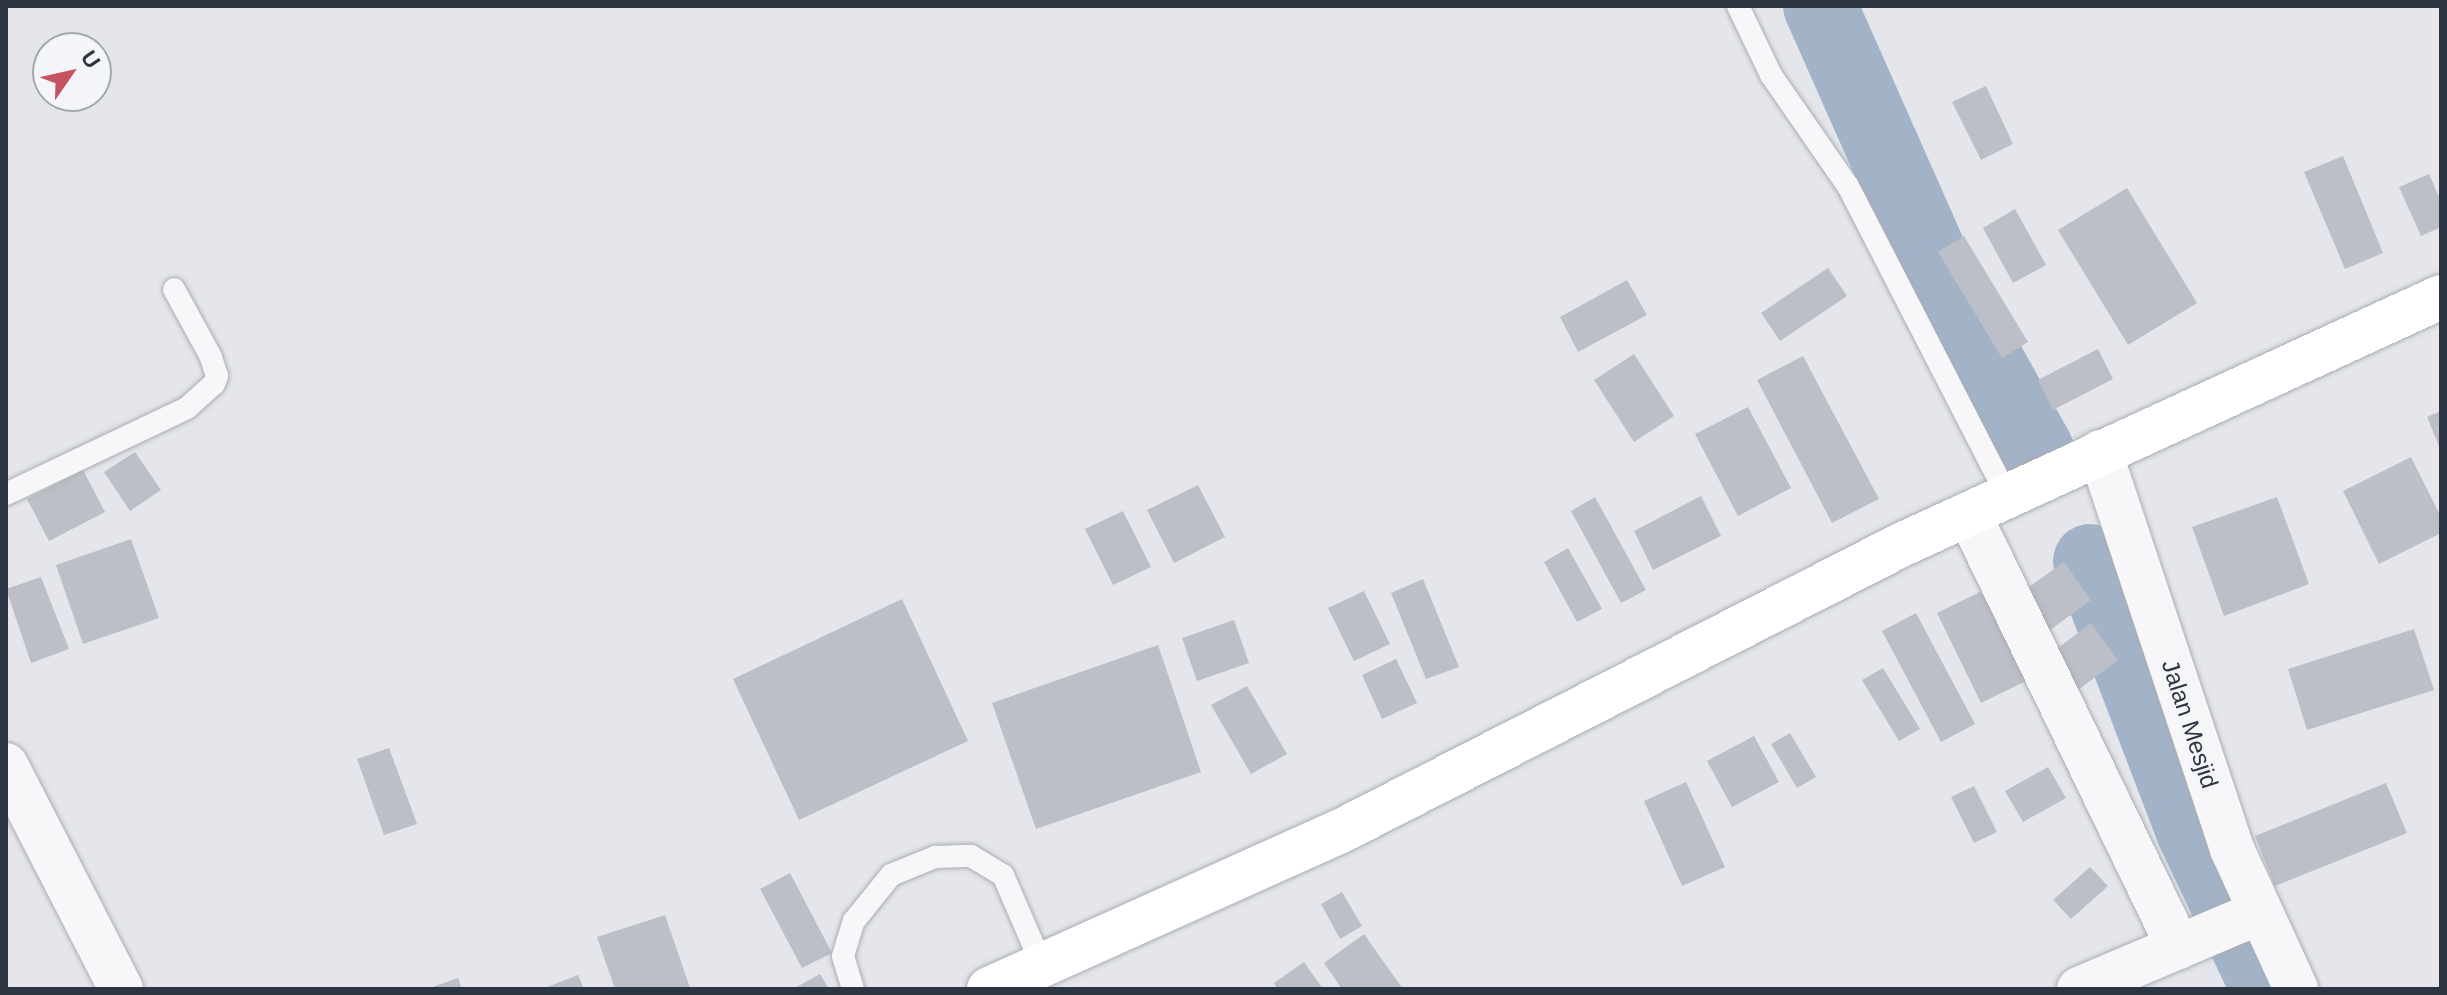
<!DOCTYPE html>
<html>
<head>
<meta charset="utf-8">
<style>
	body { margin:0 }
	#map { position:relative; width:2447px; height:995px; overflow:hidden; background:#e4e6eb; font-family:Arial,sans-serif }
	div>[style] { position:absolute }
	.river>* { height:74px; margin:-37px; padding:0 37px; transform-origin:37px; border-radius:37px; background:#a2b3c8 }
	.building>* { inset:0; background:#bcbfc7 }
	.roads { filter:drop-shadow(0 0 2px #a9adb5) drop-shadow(0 0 2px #a9adb5) }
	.service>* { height:22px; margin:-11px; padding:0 11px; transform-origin:11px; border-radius:11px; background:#f7f7f9 }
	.minor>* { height:44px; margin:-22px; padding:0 22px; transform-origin:22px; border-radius:22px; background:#f7f7f9 }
	.trunk>* { height:44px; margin:-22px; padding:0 22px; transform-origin:22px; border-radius:22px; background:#fff }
	span { translate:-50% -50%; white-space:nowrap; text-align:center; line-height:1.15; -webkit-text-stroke:7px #f4f5f8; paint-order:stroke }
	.street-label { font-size:24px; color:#2d3442 }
	.frame { position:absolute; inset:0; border:8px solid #2d3442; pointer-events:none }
	.north { position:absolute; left:32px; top:32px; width:80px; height:80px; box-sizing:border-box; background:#f4f5f8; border:2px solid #a4a8af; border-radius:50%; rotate:56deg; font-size:22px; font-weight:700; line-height:32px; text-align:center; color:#2d3442 }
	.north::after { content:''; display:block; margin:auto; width:28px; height:36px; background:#c55460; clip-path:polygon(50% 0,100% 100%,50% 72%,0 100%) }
</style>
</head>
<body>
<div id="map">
	<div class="river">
		<i style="left:1820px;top:6px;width:299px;rotate:66.1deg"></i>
		<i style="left:1941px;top:279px;width:196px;rotate:60.7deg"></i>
		<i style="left:2090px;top:561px;width:289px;rotate:69.1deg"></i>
		<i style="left:2193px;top:831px;width:175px;rotate:64.6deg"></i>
	</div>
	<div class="building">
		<i style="clip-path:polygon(1986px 86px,2013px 144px,1981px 160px,1952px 102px)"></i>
		<i style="clip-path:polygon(2343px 156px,2383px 253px,2345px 269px,2304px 172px)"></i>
		<i style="clip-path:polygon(2429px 174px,2441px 201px,2441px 227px,2421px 236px,2399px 187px)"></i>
		<i style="clip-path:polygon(2127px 188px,2197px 303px,2128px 345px,2058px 230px)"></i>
		<i style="clip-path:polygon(2015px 209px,2046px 265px,2013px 283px,1983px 228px)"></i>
		<i style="clip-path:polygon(1964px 236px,2028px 342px,2002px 358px,1938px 252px)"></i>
		<i style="clip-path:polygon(1828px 268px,1847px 296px,1780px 341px,1761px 313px)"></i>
		<i style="clip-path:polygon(1627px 280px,1647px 315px,1578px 352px,1560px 317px)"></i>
		<i style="clip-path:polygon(2098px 349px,2113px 379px,2053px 410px,2038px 380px)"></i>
		<i style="clip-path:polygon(1634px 354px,1674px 416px,1634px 442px,1594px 380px)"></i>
		<i style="clip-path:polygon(1803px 356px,1879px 499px,1832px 523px,1757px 380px)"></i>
		<i style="clip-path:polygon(1748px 407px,1791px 488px,1738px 516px,1695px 434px)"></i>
		<i style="clip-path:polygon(2441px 411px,2441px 451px,2427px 417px)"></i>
		<i style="clip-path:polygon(135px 452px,161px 490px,130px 511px,104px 472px)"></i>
		<i style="clip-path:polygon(2411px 457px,2441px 517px,2441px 533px,2379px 564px,2343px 491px)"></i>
		<i style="clip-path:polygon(83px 470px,105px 512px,49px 541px,27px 499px)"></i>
		<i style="clip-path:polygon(1198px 485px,1225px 537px,1174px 563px,1147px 510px)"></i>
		<i style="clip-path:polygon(1701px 496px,1721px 536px,1653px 570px,1634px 531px)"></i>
		<i style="clip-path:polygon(1595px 497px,1646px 590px,1621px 603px,1571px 511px)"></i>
		<i style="clip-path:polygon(2277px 497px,2309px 584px,2224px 616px,2192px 527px)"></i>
		<i style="clip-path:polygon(1123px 511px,1151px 567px,1113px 585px,1085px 529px)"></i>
		<i style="clip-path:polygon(131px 539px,159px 618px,83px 644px,56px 565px)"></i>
		<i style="clip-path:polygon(1568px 548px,1602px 609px,1577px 622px,1544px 562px)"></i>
		<i style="clip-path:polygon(2064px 562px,2091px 600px,2050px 630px,2022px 592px)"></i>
		<i style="clip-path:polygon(41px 577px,69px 649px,31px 663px,6px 589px)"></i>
		<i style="clip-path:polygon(1423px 579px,1459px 667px,1426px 679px,1391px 593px)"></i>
		<i style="clip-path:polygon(1986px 589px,2030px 679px,1981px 703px,1937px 613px)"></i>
		<i style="clip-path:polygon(1364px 591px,1390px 644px,1354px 661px,1328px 608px)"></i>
		<i style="clip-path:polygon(902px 599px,968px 741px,799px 820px,733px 679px)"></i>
		<i style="clip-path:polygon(1916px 613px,1975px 724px,1941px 742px,1882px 631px)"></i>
		<i style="clip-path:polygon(1234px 620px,1249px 663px,1197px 681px,1182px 638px)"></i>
		<i style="clip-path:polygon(2091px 623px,2118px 660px,2078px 690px,2050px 654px)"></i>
		<i style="clip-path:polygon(2414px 629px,2434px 690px,2307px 730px,2288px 669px)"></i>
		<i style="clip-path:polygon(1158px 645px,1201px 772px,1036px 829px,992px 703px)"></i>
		<i style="clip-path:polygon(1396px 659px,1417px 703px,1382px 719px,1362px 675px)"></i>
		<i style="clip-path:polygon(1883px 668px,1920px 729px,1899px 741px,1862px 680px)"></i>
		<i style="clip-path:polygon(1247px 686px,1287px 754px,1251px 774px,1211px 705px)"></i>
		<i style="clip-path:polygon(1790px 733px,1816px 777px,1797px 788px,1771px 744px)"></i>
		<i style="clip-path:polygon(1754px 736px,1779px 782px,1732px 807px,1707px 761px)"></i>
		<i style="clip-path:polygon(389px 748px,417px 824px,384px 835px,357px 759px)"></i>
		<i style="clip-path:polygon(2048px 767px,2066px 798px,2023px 822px,2005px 791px)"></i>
		<i style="clip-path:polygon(1686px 782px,1725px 867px,1682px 886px,1644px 801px)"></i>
		<i style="clip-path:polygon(2386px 783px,2407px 833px,2275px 886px,2255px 836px)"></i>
		<i style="clip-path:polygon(1974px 786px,1997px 832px,1974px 843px,1951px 797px)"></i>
		<i style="clip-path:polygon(2090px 867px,2108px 886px,2071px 919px,2053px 900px)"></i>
		<i style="clip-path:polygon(790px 873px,832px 953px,802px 968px,760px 889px)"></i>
		<i style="clip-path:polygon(1342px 892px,1362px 926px,1340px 939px,1321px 904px)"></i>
		<i style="clip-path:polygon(665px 915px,690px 988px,615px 989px,597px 937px)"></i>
		<i style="clip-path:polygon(1364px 934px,1403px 989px,1342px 989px,1324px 963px)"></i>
		<i style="clip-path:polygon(1304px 962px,1323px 989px,1278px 989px,1274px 983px)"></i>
		<i style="clip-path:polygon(820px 974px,829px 989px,793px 989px)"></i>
		<i style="clip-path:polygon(578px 975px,584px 989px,542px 989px)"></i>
		<i style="clip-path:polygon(458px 978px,462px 989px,427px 989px)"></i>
	</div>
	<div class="roads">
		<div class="service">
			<i style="left:1738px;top:6px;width:76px;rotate:64.4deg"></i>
			<i style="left:1771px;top:75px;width:135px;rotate:55.3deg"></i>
			<i style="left:1848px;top:186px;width:348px;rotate:62.8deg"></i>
			<i style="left:6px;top:494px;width:200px;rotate:-25.4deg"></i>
			<i style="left:187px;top:408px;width:36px;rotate:-42deg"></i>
			<i style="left:214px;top:384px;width:9px;rotate:-69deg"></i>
			<i style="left:217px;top:376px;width:20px;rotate:-108deg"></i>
			<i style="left:211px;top:357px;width:77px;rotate:-118.6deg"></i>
			<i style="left:853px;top:989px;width:34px;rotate:-107deg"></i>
			<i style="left:843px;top:956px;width:37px;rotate:-73deg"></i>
			<i style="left:854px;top:921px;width:59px;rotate:-51.2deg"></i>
			<i style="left:891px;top:875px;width:48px;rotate:-22.2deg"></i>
			<i style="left:935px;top:857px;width:36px;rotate:-2deg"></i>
			<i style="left:971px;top:856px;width:37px;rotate:31deg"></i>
			<i style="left:1003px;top:875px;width:98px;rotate:66.6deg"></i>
		</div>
		<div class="minor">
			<i style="left:2100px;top:452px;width:418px;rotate:71.6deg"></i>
			<i style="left:2232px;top:849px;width:154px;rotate:65.4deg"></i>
			<i style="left:1969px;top:514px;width:481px;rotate:64.2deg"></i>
			<i style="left:6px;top:765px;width:252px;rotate:62.8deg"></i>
			<i style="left:2079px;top:989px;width:197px;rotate:-23deg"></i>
		</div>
		<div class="trunk">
			<i style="left:989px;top:989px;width:384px;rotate:-24.2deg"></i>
			<i style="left:1339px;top:832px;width:631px;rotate:-27.05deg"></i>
			<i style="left:1901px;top:545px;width:594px;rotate:-24.67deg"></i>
		</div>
	</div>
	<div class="street-label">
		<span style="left:2190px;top:724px;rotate:72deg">Jalan Mesjid</span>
	</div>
	<div class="frame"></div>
	<div class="north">U</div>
</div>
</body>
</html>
